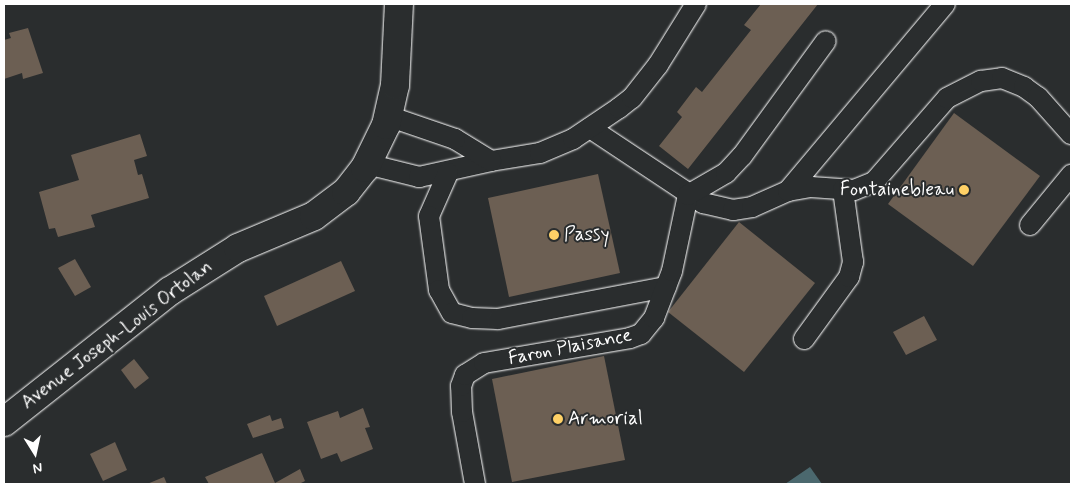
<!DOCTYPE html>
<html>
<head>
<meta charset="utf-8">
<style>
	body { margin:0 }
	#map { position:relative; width:1075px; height:488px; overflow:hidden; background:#2a2d2e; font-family:Mynerve,sans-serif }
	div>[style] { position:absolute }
	.water>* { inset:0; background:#4b686e }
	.building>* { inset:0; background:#6c5f53 }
	.roads { filter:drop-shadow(0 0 1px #fff) drop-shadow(0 0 1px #fff) }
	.service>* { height:20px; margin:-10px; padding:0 10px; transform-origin:10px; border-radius:10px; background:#2a2d2e }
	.tertiary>* { height:28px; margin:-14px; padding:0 14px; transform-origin:14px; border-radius:14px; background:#2a2d2e }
	.dots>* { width:14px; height:14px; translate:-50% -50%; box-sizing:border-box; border:2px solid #2a2d2e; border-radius:50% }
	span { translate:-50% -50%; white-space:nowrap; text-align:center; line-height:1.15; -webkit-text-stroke:4px #2a2d2e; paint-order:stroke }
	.poi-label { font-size:19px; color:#fff }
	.right { translate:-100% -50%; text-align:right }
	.left { translate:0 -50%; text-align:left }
	.street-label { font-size:19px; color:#fff }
	.frame { position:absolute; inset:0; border:5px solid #fff; pointer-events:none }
	.north { position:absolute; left:10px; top:428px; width:50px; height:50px; -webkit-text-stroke:4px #2a2d2e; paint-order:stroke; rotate:170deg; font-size:14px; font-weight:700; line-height:20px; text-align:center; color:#fff }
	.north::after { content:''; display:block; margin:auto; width:18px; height:22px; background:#fff; clip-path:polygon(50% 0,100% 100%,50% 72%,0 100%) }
</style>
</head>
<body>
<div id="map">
	<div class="water">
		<i style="clip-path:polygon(810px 467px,822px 484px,785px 484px)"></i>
	</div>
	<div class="building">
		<i style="clip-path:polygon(761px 4px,818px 4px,688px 169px,659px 146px,682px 117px,677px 112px,696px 87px,702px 92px,751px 30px,744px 25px)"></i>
		<i style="clip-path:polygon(28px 28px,43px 73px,23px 79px,22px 73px,4px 79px,4px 40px,11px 38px,9px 33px)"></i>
		<i style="clip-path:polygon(954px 113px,1040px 176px,973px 266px,888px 204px)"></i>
		<i style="clip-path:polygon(140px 134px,147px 156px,134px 160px,138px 175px,142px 174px,149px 198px,91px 215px,95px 227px,58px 237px,55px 228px,49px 229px,39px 192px,79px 180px,71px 155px)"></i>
		<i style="clip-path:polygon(598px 174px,620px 273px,509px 297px,488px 198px)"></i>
		<i style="clip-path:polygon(739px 222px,815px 283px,744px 372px,668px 312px)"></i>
		<i style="clip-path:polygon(75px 259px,91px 287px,75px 296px,58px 268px)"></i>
		<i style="clip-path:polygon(341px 261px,355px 291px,277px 326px,264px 296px)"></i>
		<i style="clip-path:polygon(924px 316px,937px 340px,906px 355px,893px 332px)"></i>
		<i style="clip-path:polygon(604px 356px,625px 460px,512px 482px,492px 379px)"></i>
		<i style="clip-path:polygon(134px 359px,149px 378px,135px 389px,121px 370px)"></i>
		<i style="clip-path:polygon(363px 408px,370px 427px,365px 428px,373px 449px,341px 462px,337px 453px,321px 459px,307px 422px,338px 411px,340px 418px)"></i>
		<i style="clip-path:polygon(270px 415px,272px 421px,281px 418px,284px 428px,253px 438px,247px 424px)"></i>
		<i style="clip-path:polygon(115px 442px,127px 470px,103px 481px,90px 454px)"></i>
		<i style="clip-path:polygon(262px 453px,275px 483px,300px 469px,305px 481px,299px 484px,209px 484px,205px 477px)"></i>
		<i style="clip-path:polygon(164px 477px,167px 484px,147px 484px)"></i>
	</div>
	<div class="roads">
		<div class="service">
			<i style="left:590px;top:128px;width:136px;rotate:33.6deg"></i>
			<i style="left:703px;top:203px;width:31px;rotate:13deg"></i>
			<i style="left:733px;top:210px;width:19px;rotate:-9deg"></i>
			<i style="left:752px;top:207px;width:39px;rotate:-24deg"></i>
			<i style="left:788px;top:191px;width:23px;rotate:-10deg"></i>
			<i style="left:811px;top:187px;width:43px;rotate:4deg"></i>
			<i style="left:854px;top:190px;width:22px;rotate:-22deg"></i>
			<i style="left:874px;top:182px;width:111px;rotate:-49deg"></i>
			<i style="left:947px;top:98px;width:38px;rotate:-27deg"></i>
			<i style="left:981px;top:81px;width:21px;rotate:-8deg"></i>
			<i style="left:1002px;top:78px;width:24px;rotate:22deg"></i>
			<i style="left:1024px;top:87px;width:17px;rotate:36deg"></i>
			<i style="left:1038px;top:97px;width:50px;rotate:48.3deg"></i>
			<i style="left:491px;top:161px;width:50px;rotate:-9.3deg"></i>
			<i style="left:540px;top:153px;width:36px;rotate:-23deg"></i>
			<i style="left:573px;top:139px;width:55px;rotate:-34deg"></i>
			<i style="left:619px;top:108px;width:16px;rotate:-38deg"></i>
			<i style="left:632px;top:98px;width:42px;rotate:-51.8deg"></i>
			<i style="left:658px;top:65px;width:72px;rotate:-58.1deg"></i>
			<i style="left:367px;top:164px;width:54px;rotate:14deg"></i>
			<i style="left:419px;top:177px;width:74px;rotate:-12.5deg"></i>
			<i style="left:491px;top:161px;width:42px;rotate:-148.6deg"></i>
			<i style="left:455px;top:139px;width:71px;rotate:-161.1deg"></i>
			<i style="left:448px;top:173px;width:47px;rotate:113.8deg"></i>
			<i style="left:429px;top:216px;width:75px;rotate:82.3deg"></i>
			<i style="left:439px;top:290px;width:26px;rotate:61deg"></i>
			<i style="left:452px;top:313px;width:21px;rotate:14deg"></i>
			<i style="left:472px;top:318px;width:26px;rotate:2deg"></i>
			<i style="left:498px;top:319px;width:171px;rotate:-10.8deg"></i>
			<i style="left:788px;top:191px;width:244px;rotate:-50deg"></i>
			<i style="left:1030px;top:225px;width:65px;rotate:-50.6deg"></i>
			<i style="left:804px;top:339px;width:77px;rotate:-54deg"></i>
			<i style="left:849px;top:277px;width:16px;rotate:-75deg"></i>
			<i style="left:853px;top:262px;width:73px;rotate:-97.9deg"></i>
			<i style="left:475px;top:484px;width:73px;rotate:-100.2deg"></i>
			<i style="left:462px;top:412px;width:26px;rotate:-92deg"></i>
			<i style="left:461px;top:386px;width:12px;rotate:-70deg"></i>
			<i style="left:465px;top:375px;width:22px;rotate:-32deg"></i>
			<i style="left:484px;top:363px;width:148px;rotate:-9.7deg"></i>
			<i style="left:630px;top:338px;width:12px;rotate:-20deg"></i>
			<i style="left:641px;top:334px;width:21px;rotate:-51deg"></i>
			<i style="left:654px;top:318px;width:50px;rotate:-69deg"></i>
			<i style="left:672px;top:271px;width:78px;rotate:-78.1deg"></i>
			<i style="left:688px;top:195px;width:44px;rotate:-30.1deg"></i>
			<i style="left:726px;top:173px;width:23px;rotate:-47deg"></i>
			<i style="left:742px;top:156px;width:142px;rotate:-53.9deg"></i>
		</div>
		<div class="tertiary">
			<i style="left:4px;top:422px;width:211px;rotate:-38.3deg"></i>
			<i style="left:170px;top:291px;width:80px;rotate:-32.3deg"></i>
			<i style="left:238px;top:248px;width:82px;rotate:-22.8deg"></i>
			<i style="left:314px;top:216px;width:40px;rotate:-37deg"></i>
			<i style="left:346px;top:192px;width:31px;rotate:-52deg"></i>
			<i style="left:365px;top:168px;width:48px;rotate:-64deg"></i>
			<i style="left:386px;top:125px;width:41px;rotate:-77.3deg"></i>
			<i style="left:395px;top:85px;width:81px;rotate:-87.2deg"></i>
		</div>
	</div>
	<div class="dots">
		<i style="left:964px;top:190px;background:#ffd166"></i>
		<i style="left:554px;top:235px;background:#ffd166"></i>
		<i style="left:558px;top:419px;background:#ffd166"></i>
	</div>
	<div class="poi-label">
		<span class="right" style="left:954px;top:190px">Fontainebleau</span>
		<span class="left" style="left:564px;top:235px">Passy</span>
		<span class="left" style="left:568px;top:419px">Armorial</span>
	</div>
	<div class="street-label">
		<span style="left:117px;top:335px;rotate:-37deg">Avenue Joseph-Louis Ortolan</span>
		<span style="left:570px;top:347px;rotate:-11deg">Faron Plaisance</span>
	</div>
	<div class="frame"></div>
	<div class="north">N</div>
</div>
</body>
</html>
